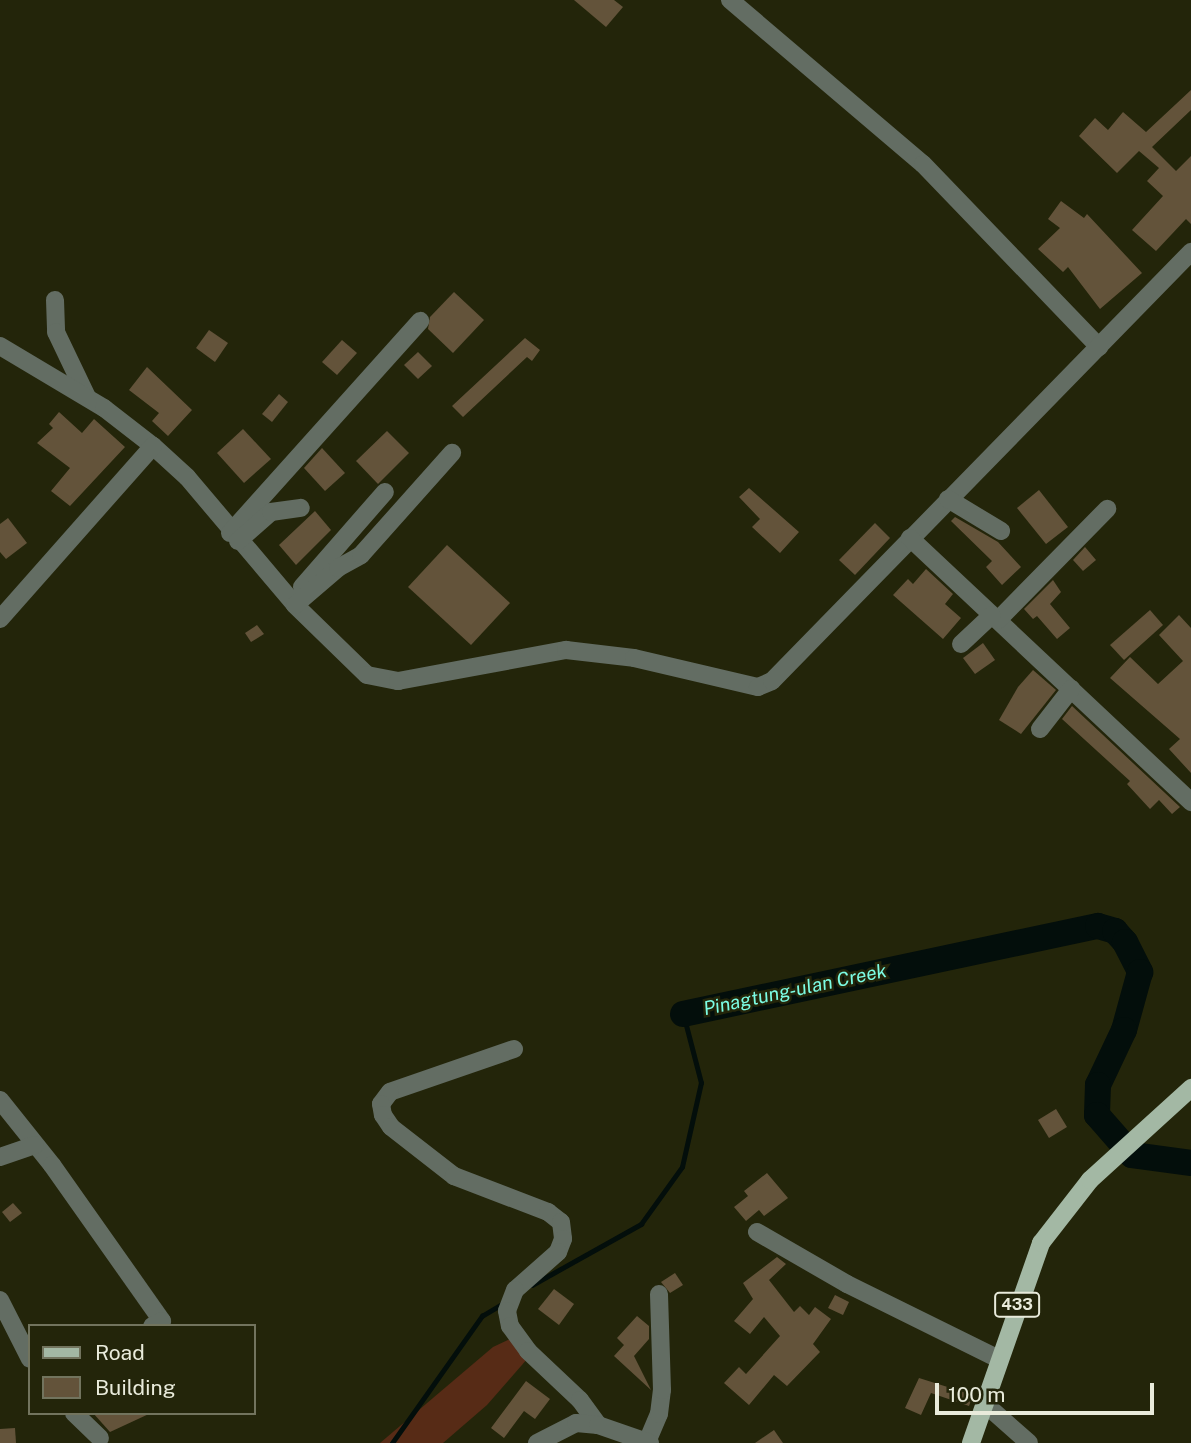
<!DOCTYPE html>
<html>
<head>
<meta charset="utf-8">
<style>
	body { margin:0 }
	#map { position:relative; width:1191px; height:1443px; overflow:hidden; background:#23250a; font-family:"Public Sans",sans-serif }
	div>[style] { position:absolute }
	.green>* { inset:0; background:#572b16 }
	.stream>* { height:4.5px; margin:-2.25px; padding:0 2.25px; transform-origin:2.25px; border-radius:2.25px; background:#030e0b }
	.river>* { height:26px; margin:-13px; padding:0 13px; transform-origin:13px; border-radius:13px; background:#030e0b }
	.building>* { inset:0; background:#63533a }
	.minor>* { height:18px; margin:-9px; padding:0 9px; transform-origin:9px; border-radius:9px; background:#636d63 }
	.major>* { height:18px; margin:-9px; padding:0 9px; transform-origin:9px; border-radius:9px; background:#a3b8a4 }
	span { translate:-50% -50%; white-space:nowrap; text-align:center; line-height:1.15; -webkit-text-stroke:5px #23250a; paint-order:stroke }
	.shield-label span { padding:2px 5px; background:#23250a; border:2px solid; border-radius:5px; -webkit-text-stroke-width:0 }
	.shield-label { font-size:16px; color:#e9ebdb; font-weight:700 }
	.water-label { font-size:19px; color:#7cfde5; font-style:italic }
	.legend { position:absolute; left:28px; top:1324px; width:228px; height:91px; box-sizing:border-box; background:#23250a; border:2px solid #72745e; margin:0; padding:9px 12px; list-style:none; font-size:21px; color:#e9ebdb }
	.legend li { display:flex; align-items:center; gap:14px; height:35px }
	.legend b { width:35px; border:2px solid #72745e }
	.scale { position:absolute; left:935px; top:1383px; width:219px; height:32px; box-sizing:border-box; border:4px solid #e9ebdb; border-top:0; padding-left:9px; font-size:21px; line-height:24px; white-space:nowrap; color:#e9ebdb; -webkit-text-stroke:5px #23250a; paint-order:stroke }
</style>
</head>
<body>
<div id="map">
	<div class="green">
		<i style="clip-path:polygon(510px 1339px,528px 1358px,487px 1405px,443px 1443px,380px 1443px,493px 1347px)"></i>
	</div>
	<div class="stream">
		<i style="left:532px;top:1285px;width:125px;rotate:-29.2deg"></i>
		<i style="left:641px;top:1224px;width:70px;rotate:-54.3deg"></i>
		<i style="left:682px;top:1167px;width:86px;rotate:-77.3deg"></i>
		<i style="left:701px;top:1083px;width:71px;rotate:-104.6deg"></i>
		<i style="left:392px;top:1443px;width:156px;rotate:-54.7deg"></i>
		<i style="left:482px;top:1316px;width:26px;rotate:-31deg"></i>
	</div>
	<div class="river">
		<i style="left:683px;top:1014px;width:424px;rotate:-12deg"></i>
		<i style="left:1098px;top:926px;width:18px;rotate:16deg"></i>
		<i style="left:1115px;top:931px;width:15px;rotate:48deg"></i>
		<i style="left:1125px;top:942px;width:34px;rotate:63deg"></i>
		<i style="left:1140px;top:972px;width:60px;rotate:105.4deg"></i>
		<i style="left:1124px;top:1030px;width:61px;rotate:115.3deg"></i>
		<i style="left:1098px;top:1085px;width:30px;rotate:92deg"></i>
		<i style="left:1097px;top:1115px;width:53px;rotate:48.8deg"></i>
		<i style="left:1132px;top:1155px;width:60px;rotate:7.7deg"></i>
	</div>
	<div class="building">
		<i style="clip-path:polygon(574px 0,614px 0,623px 7px,606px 27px)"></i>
		<i style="clip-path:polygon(1191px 90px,1191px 110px,1152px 147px,1176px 171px,1191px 156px,1191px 224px,1186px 219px,1156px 251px,1132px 230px,1163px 196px,1147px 181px,1159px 168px,1139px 151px,1117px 173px,1079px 136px,1095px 118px,1108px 130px,1123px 112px,1146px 132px)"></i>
		<i style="clip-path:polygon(1061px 201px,1084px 218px,1087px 214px,1142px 273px,1100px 309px,1068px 267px,1063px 272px,1038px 249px,1060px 228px,1048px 219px)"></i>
		<i style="clip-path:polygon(454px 292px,484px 320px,453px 353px,428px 329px,430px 317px)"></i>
		<i style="clip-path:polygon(209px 330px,228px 343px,215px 362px,196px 348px)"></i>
		<i style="clip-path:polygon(525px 338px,540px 350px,532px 361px,527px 357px,463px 417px,452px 406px)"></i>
		<i style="clip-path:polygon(342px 340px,357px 353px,337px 375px,322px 362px)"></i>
		<i style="clip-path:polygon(418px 352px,432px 366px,418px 379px,404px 365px)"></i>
		<i style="clip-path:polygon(147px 367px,192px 410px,168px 436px,152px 421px,159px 413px,129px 390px)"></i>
		<i style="clip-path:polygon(279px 394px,288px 402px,272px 422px,262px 414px)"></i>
		<i style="clip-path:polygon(59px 412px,82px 433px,94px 419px,125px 447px,70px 506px,51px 491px,70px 468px,37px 443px,53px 428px,49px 424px)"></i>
		<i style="clip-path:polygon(243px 429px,271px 459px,244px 483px,217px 453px)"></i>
		<i style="clip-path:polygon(387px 431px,409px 453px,378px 484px,356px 461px)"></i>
		<i style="clip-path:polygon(322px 448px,345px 473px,325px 491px,304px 468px)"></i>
		<i style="clip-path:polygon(749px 488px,799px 532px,780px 553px,752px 527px,760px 519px,739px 497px)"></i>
		<i style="clip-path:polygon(1039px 490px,1068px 527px,1046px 544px,1017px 508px)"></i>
		<i style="clip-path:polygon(315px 511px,331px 530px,296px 565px,279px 545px)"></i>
		<i style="clip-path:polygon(955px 517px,998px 542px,1021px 567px,1002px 585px,986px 567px,992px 561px,951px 521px)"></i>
		<i style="clip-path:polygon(8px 518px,27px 543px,6px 559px,0 552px,0 524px)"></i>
		<i style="clip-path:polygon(875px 523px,890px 538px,855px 575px,839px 560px)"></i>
		<i style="clip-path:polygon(447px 545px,510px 603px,471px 645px,408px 587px)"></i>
		<i style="clip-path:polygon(1085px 547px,1096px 560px,1083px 571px,1073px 560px)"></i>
		<i style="clip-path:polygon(926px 569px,953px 594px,945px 604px,961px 618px,943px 639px,893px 595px,908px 579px,913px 584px)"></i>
		<i style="clip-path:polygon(1053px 580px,1061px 592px,1050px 604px,1070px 628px,1057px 639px,1037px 616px,1033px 619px,1024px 609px)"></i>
		<i style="clip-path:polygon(1150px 610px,1163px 625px,1124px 660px,1110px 645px)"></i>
		<i style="clip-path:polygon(1179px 615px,1191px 628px,1191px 773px,1169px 749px,1180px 739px,1110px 678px,1130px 657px,1158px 684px,1183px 661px,1159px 635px)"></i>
		<i style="clip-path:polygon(257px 625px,264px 634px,251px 642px,245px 633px)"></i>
		<i style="clip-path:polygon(983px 643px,995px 660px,975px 674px,963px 658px)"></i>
		<i style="clip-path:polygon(1033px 670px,1056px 690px,1021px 734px,999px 720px,1018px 687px)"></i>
		<i style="clip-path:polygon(1072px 706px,1180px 807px,1172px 814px,1159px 800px,1150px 809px,1127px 784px,1130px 781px,1062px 719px)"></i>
		<i style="clip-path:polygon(1056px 1109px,1067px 1127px,1049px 1138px,1038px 1120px)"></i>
		<i style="clip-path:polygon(767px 1173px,788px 1198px,764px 1216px,759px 1210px,746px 1221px,734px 1207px,748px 1196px,744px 1191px)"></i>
		<i style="clip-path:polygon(13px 1203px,22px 1213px,10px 1222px,2px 1212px)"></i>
		<i style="clip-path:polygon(777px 1257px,786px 1264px,769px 1280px,794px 1312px,800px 1306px,809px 1315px,815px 1307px,831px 1319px,813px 1344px,820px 1352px,787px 1386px,774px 1375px,749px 1405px,724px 1383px,739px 1367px,746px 1374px,780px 1336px,764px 1317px,750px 1334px,734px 1321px,753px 1299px,743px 1283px)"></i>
		<i style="clip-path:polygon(675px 1273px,683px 1285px,670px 1293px,661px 1282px)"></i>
		<i style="clip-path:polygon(554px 1289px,574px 1304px,559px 1325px,538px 1309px)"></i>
		<i style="clip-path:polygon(835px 1295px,849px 1302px,843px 1315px,828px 1308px)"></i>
		<i style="clip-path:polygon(637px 1316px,649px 1326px,649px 1339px,634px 1356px,651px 1390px,614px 1356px,624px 1345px,617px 1338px)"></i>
		<i style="clip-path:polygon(919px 1378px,973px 1395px,969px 1406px,931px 1393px,921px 1415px,905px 1408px)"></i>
		<i style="clip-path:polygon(526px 1381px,550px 1399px,535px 1419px,524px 1411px,504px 1438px,491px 1428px)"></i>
		<i style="clip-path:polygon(93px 1413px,151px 1413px,110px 1432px)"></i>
		<i style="clip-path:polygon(15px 1428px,16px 1443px,0 1443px,0 1429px)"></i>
		<i style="clip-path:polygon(774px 1430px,783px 1443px,755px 1443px)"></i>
	</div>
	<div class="minor">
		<i style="left:730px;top:0;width:253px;rotate:40.4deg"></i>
		<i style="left:923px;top:164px;width:254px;rotate:46.1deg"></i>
		<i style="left:55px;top:300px;width:32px;rotate:88deg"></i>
		<i style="left:56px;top:332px;width:72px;rotate:64.5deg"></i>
		<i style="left:0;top:346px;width:121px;rotate:30.8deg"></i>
		<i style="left:104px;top:408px;width:62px;rotate:37.8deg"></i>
		<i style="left:153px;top:446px;width:46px;rotate:42.4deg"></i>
		<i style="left:187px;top:477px;width:167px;rotate:49.8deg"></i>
		<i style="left:295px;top:605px;width:100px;rotate:44.2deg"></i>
		<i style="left:367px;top:675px;width:32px;rotate:11deg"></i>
		<i style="left:398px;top:681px;width:171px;rotate:-10.5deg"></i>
		<i style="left:566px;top:650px;width:68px;rotate:6.7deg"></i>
		<i style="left:634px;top:658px;width:127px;rotate:13.2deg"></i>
		<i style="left:758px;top:687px;width:15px;rotate:-23deg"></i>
		<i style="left:772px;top:681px;width:600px;rotate:-45.68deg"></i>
		<i style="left:948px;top:499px;width:62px;rotate:31.1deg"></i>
		<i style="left:230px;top:533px;width:285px;rotate:-48.1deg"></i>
		<i style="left:910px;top:538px;width:386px;rotate:43.2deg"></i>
		<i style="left:238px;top:541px;width:44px;rotate:-41.3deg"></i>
		<i style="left:271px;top:512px;width:30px;rotate:-8deg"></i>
		<i style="left:302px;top:587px;width:126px;rotate:-48.9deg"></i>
		<i style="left:295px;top:605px;width:57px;rotate:-40.7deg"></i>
		<i style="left:338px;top:568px;width:26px;rotate:-29deg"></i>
		<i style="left:361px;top:555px;width:137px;rotate:-48.3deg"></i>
		<i style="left:0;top:619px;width:231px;rotate:-48.5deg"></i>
		<i style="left:998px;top:620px;width:156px;rotate:-45.5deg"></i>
		<i style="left:961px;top:644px;width:42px;rotate:-43.1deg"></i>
		<i style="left:1040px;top:729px;width:51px;rotate:-52.2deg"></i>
		<i style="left:514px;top:1049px;width:131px;rotate:160.9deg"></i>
		<i style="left:390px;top:1092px;width:15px;rotate:127deg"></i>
		<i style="left:381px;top:1104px;width:11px;rotate:80deg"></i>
		<i style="left:383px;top:1115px;width:14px;rotate:56deg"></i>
		<i style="left:391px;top:1127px;width:80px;rotate:37.9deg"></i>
		<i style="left:454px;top:1176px;width:101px;rotate:21deg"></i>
		<i style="left:548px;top:1212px;width:16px;rotate:38deg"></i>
		<i style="left:561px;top:1222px;width:17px;rotate:83deg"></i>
		<i style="left:563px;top:1239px;width:14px;rotate:111deg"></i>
		<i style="left:558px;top:1252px;width:57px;rotate:138.5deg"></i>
		<i style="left:515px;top:1290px;width:22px;rotate:111deg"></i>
		<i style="left:507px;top:1311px;width:15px;rotate:79deg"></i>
		<i style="left:510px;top:1326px;width:31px;rotate:54deg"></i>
		<i style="left:528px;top:1351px;width:71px;rotate:43.3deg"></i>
		<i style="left:580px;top:1400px;width:31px;rotate:54deg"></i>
		<i style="left:0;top:1100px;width:83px;rotate:51.3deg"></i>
		<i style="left:52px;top:1165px;width:191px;rotate:54.8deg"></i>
		<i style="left:162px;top:1321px;width:11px;rotate:153deg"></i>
		<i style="left:0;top:1157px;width:37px;rotate:-19deg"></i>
		<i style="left:757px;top:1232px;width:104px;rotate:30deg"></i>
		<i style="left:847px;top:1284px;width:169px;rotate:26.3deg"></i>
		<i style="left:0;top:1300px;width:66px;rotate:63deg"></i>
		<i style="left:984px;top:1403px;width:60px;rotate:41.6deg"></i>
		<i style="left:74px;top:1413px;width:36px;rotate:44deg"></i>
		<i style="left:647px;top:1442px;width:30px;rotate:-67deg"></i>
		<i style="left:659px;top:1414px;width:24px;rotate:-83deg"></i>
		<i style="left:662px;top:1390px;width:96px;rotate:-91.8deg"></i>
		<i style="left:537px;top:1443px;width:44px;rotate:-27.1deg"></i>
		<i style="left:576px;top:1423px;width:22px;rotate:5deg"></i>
		<i style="left:598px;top:1425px;width:55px;rotate:19.1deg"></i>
	</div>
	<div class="major">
		<i style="left:971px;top:1443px;width:212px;rotate:-70.7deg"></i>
		<i style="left:1041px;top:1243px;width:80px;rotate:-52.1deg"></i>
		<i style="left:1090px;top:1180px;width:137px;rotate:-42.3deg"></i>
	</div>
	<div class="shield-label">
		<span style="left:1017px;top:1305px">433</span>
	</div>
	<div class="water-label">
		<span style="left:795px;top:990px;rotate:-12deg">Pinagtung-ulan Creek</span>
	</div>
	<ul class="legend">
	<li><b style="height:9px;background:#a3b8a4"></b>Road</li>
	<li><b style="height:19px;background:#63533a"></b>Building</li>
	</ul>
	<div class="scale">100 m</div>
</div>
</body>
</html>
